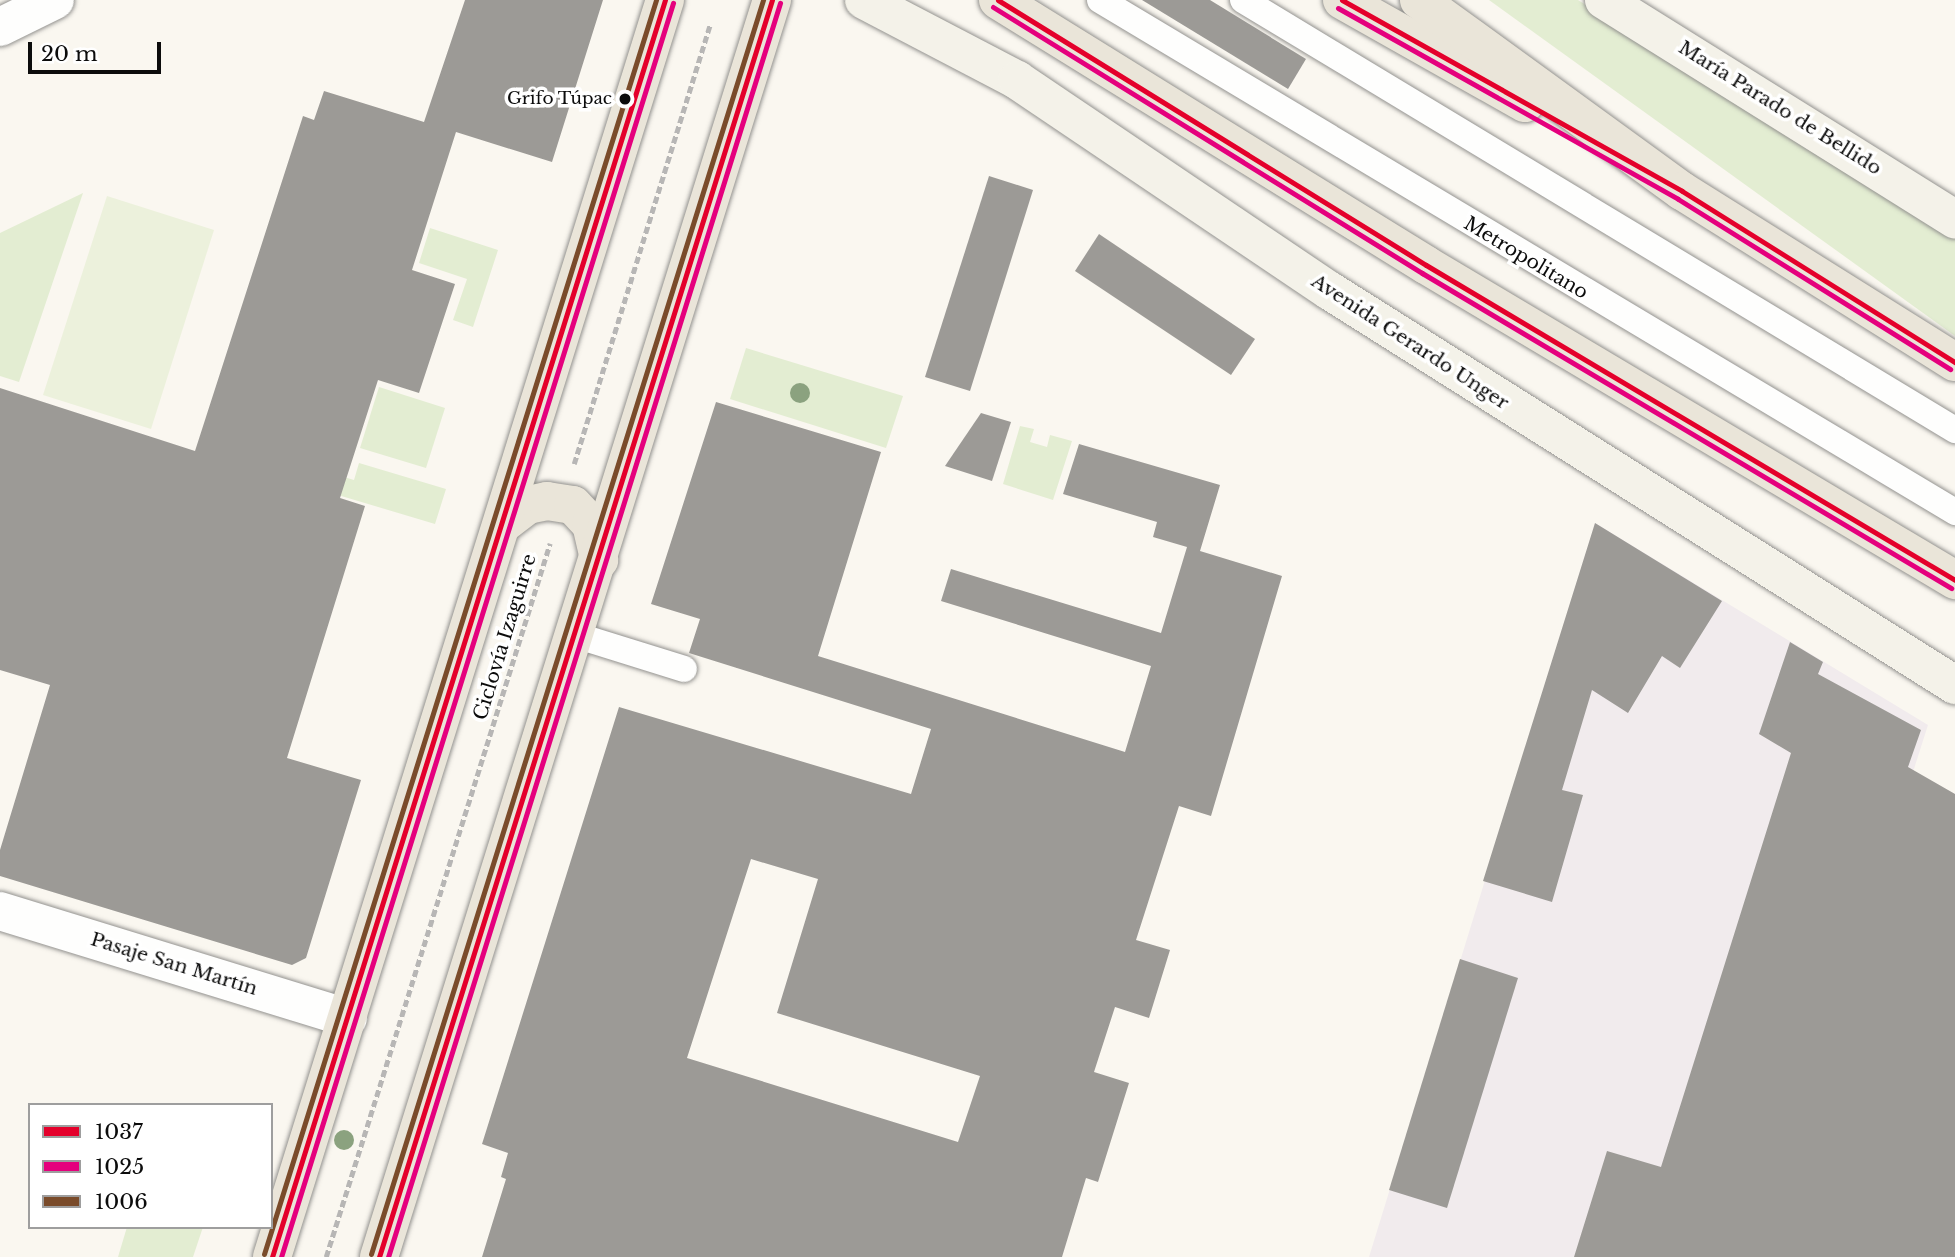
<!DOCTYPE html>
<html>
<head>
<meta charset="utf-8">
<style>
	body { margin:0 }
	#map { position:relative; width:1955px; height:1257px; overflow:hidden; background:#faf7f0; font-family:"Libre Baskerville",serif }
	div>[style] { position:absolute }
	.industrial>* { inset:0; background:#f1ebed }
	.green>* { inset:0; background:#e3edd2 }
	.pitch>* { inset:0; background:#ecf1dc }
	.building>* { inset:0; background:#9c9a96 }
	.path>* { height:4.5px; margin-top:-2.25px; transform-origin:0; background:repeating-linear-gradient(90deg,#b7b6b5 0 7px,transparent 0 10.5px) }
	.roads { filter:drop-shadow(0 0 2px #93928f) drop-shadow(0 0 2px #93928f) }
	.lane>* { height:26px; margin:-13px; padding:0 13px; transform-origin:13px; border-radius:13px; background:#fefefd }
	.street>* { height:38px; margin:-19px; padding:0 19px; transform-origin:19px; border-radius:19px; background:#fefefd }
	.secondary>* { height:38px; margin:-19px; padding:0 19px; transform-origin:19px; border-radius:19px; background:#f4f2e9 }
	.primary>* { height:38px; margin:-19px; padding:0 19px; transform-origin:19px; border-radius:19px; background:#eae5d9 }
	.bus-1>* { height:5px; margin:-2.5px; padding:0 2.5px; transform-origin:2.5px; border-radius:2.5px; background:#e4002b }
	.bus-2>* { height:5px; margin:-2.5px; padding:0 2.5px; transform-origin:2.5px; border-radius:2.5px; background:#e5007d }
	.bus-3>* { height:5px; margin:-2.5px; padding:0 2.5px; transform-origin:2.5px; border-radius:2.5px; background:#7a4b2a }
	.trees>* { width:20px; height:20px; margin:-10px; border-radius:50%; background:#8ba27f }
	.dots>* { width:19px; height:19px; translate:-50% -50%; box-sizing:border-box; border:4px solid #fff; border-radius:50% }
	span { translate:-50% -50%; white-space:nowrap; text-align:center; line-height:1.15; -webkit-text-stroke:7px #fff; paint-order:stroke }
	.bus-label { font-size:17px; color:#0c0c0c }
	.right { translate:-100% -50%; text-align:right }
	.street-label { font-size:19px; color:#0c0c0c }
	.legend { position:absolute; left:28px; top:1103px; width:245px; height:126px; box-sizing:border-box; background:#fff; border:2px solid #9e9e9e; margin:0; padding:9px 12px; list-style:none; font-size:21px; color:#0c0c0c }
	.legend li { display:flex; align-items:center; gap:14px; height:35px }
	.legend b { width:35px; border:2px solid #9e9e9e }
	.scale { position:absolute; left:28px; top:42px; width:133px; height:32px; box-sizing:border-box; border:4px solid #0c0c0c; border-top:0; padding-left:9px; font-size:21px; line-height:24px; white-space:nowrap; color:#0c0c0c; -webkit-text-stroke:5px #fff; paint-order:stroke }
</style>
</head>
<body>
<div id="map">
	<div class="industrial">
		<i style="clip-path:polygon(1595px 523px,1928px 725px,1913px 772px,1955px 794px,1955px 1257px,1369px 1257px)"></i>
	</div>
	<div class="green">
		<i style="clip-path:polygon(1489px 0,1578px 0,1955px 239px,1955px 336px)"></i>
		<i style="clip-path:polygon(83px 193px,19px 382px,0 376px,0 233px)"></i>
		<i style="clip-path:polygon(430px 228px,498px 250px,473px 327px,453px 320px,467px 279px,419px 263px)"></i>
		<i style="clip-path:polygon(746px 348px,903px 396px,886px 448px,730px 399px)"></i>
		<i style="clip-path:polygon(379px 387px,445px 408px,426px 468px,360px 448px)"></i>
		<i style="clip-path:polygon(1020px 426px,1034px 429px,1030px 442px,1047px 447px,1050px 435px,1072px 441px,1053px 500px,1003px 484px)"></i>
		<i style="clip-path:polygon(359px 463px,446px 489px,435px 524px,328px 492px,334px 474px,354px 480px)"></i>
		<i style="clip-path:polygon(127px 1227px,203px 1227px,193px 1257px,118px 1257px)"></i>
	</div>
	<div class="pitch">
		<i style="clip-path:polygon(107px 196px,214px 230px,151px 429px,43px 395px)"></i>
	</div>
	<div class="building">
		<i style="clip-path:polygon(465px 0,603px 0,552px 162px,456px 132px,412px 270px,455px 284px,419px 393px,378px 380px,340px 498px,365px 506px,287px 758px,361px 780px,306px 958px,292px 965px,0 876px,0 850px,50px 685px,0 670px,0 388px,195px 451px,303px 116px,314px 120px,324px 91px,424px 122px)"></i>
		<i style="clip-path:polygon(1142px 0,1210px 0,1306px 59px,1288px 89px)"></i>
		<i style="clip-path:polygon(989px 176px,1033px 190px,970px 391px,925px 377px)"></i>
		<i style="clip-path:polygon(1099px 234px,1255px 339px,1231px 375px,1075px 271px)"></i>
		<i style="clip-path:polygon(evenodd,716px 402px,881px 452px,818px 656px,1125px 752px,1151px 666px,941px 601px,951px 569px,1161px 633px,1187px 547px,1153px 537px,1157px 522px,1063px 494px,1079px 444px,1220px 485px,1200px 551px,1282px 576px,1211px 816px,1179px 806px,1136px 940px,1170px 950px,1149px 1018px,1115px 1007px,1094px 1072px,1129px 1083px,1098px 1182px,1086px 1178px,1062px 1257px,482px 1257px,506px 1179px,501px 1177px,508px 1153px,482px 1144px,619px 707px,911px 794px,931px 729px,689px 653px,700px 619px,651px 604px,716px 402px,751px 859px,818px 879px,777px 1013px,980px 1076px,958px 1142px,687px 1058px,751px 859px)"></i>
		<i style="clip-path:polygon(981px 413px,1011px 422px,992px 481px,945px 466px)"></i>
		<i style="clip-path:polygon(1595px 523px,1722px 601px,1680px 668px,1662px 656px,1628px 713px,1592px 690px,1562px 790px,1583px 795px,1552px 902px,1483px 881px)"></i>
		<i style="clip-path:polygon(1790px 642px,1823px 662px,1818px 674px,1921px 730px,1908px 767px,1955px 794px,1955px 1257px,1574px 1257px,1607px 1151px,1661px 1167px,1791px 753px,1759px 734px)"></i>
		<i style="clip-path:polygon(1460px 959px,1518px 978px,1447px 1208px,1389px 1190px)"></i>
	</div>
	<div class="path">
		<i style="left:574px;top:464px;width:461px;rotate:-72.8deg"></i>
		<i style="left:326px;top:1257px;width:748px;rotate:-72.58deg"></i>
	</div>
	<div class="roads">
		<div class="lane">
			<i style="left:1100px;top:0;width:997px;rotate:30.91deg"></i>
			<i style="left:1243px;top:0;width:832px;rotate:31.13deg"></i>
			<i style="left:575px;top:635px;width:114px;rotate:17.3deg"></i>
		</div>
		<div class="street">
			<i style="left:0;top:27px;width:61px;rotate:-26.1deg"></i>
			<i style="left:0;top:911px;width:364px;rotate:17.1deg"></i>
		</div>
		<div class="secondary">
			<i style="left:864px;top:0;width:173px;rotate:27.6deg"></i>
			<i style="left:1017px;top:80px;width:377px;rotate:34deg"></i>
			<i style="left:1330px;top:291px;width:739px;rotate:32.23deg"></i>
			<i style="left:1604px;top:0;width:414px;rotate:32deg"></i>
		</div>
		<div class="primary">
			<i style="left:998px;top:0;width:503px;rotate:31.76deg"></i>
			<i style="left:1426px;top:265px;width:616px;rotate:30.77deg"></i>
			<i style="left:1342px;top:0;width:210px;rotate:29.4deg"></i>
			<i style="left:1419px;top:0;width:325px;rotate:36deg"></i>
			<i style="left:1682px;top:191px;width:322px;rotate:32.1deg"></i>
			<i style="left:504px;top:523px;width:30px;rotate:-37deg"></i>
			<i style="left:528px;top:505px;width:19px;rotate:-12deg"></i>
			<i style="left:547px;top:501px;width:26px;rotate:9deg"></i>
			<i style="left:573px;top:505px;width:26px;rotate:47deg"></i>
			<i style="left:591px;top:524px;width:37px;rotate:77deg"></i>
			<i style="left:272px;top:1257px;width:1317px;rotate:-72.64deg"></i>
			<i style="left:379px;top:1257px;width:1317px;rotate:-72.64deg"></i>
		</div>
	</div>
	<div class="bus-1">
		<i style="left:998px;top:0;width:503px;rotate:31.76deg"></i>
		<i style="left:1426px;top:265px;width:616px;rotate:30.77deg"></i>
		<i style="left:1342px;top:0;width:390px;rotate:29.3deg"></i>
		<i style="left:1682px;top:191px;width:322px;rotate:32.1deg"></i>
		<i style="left:272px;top:1257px;width:1317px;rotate:-72.64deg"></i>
		<i style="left:379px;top:1257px;width:1317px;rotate:-72.64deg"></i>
	</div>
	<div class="bus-2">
		<i style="left:993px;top:7px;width:505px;rotate:31.8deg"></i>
		<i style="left:1422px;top:273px;width:616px;rotate:30.77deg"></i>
		<i style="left:1338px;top:8px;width:390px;rotate:29.3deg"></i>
		<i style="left:1678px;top:199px;width:321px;rotate:32deg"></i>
		<i style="left:281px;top:1257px;width:1314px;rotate:-72.64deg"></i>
		<i style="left:388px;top:1257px;width:1314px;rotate:-72.64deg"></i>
	</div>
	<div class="bus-3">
		<i style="left:264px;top:1254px;width:1314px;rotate:-72.64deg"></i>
		<i style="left:371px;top:1254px;width:1314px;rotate:-72.64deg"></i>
	</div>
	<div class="trees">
		<i style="left:800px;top:393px"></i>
		<i style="left:344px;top:1140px"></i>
	</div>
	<div class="dots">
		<i style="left:625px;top:99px;background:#0c0c0c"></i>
	</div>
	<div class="bus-label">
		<span class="right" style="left:612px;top:99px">Grifo Túpac</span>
	</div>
	<div class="street-label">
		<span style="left:1780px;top:108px;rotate:32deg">María Parado de Bellido</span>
		<span style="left:1526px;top:258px;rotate:31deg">Metropolitano</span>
		<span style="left:1410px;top:342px;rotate:33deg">Avenida Gerardo Unger</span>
		<span style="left:505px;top:637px;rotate:-73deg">Ciclovía Izaguirre</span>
		<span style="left:174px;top:964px;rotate:17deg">Pasaje San Martín</span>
	</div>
	<ul class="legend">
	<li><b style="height:9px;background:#e4002b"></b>1037</li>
	<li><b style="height:9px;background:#e5007d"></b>1025</li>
	<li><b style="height:9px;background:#7a4b2a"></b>1006</li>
	</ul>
	<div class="scale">20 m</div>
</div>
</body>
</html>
